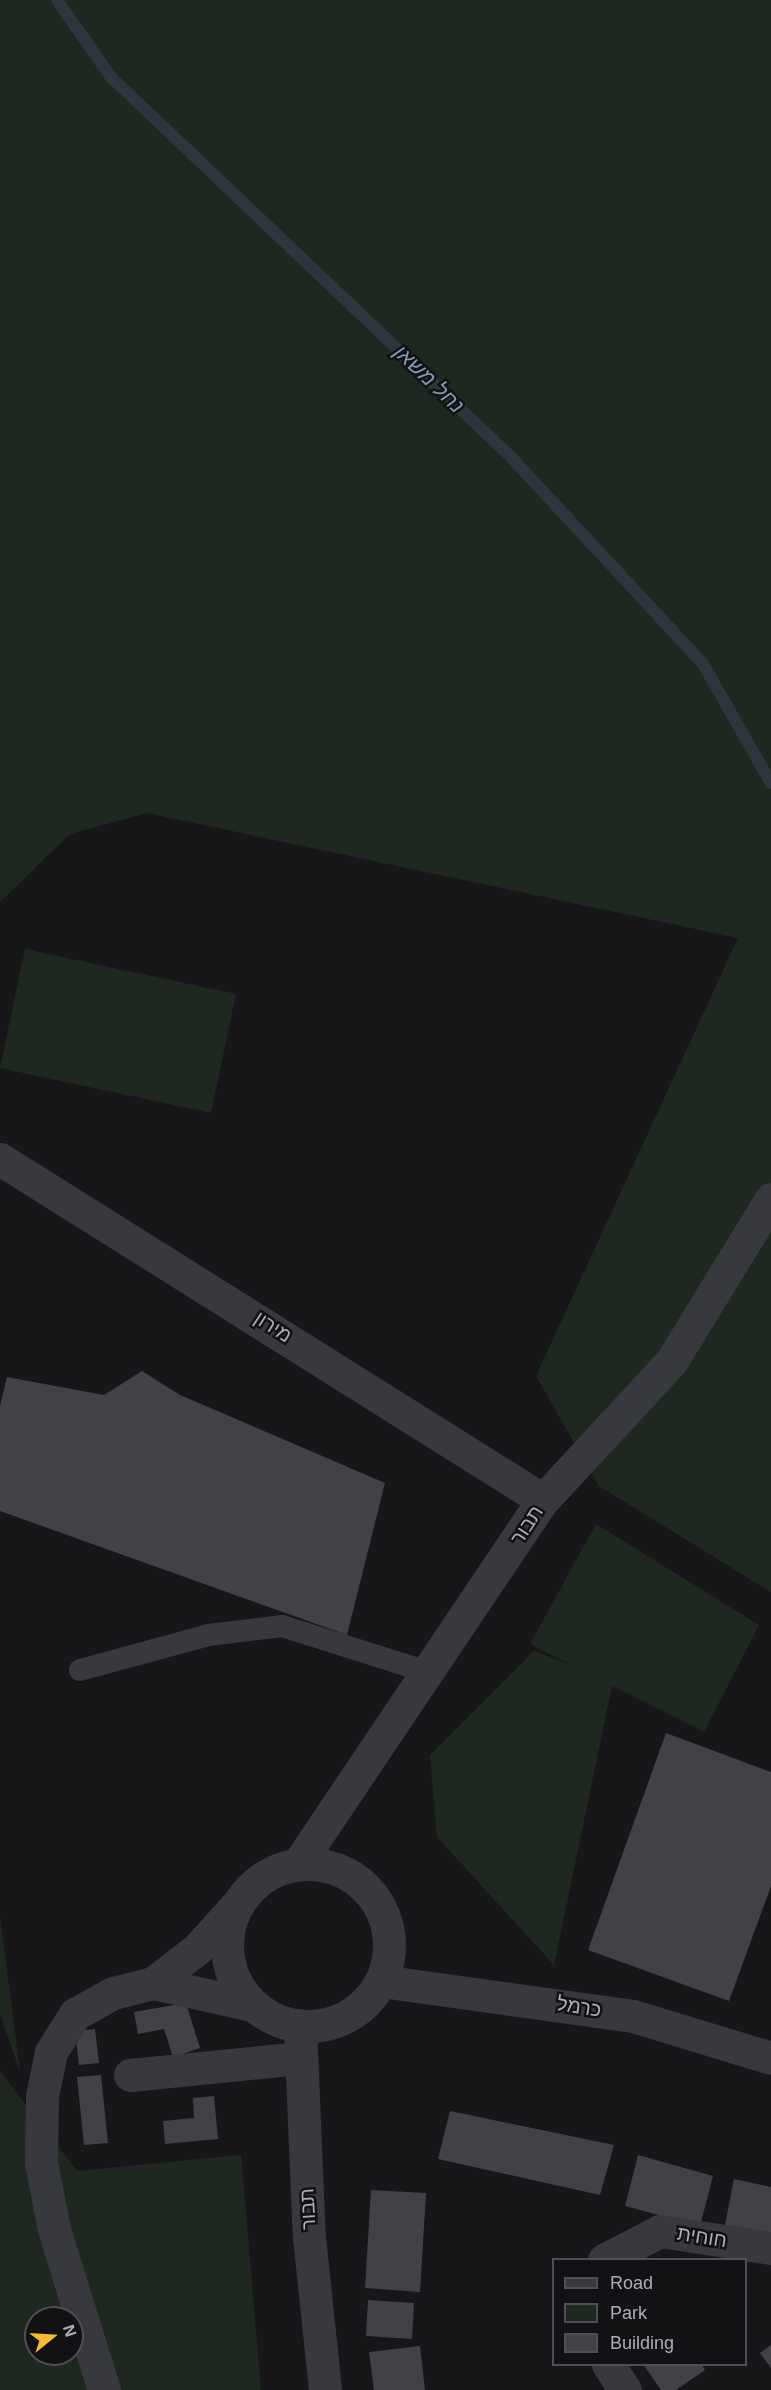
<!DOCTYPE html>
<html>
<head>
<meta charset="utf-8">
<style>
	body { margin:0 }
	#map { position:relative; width:771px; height:2390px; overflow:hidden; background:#171719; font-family:Helvetica,"Noto Sans Hebrew",sans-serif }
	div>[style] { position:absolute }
	.green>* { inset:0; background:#1f2820 }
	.stream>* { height:12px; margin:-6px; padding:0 6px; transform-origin:6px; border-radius:6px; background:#2d363e }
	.building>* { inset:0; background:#414246 }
	.service>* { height:22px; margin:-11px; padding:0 11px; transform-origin:11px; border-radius:11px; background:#38393f }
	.minor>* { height:33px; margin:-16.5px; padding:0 16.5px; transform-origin:16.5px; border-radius:16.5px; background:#38393f }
	.tertiary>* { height:33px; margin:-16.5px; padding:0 16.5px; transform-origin:16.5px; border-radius:16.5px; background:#38393f }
	.tertiary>.ring { margin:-16.5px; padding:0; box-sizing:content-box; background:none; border:33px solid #38393f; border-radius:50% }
	span { translate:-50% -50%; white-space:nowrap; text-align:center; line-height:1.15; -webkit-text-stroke:5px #121214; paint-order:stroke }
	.street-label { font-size:20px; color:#a9aeb9 }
	.water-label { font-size:21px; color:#809ab5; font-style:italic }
	.legend { position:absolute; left:552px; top:2258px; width:195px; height:108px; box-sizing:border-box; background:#121214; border:2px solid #4e5056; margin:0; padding:8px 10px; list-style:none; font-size:18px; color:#a9aeb9 }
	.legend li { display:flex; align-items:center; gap:12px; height:30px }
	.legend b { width:30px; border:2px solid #4e5056 }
	.north { position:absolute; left:24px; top:2306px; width:60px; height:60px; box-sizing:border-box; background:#121214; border:2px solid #4e5056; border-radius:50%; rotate:72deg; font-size:16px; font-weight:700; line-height:24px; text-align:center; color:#a9aeb9 }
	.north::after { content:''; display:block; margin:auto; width:21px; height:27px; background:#f6bb33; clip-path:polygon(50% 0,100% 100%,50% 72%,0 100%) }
</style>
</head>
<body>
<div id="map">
	<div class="green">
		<i style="clip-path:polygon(0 0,771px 0,771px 1592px,599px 1486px,536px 1376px,738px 938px,147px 813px,70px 834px,0 902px)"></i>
		<i style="clip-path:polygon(25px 949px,236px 994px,211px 1113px,0 1068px)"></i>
		<i style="clip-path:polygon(596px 1524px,759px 1625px,704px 1732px,612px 1686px,554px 1965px,437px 1837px,430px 1755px,534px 1651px,571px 1665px,530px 1644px)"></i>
		<i style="clip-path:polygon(0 1915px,20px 2072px,0 2014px)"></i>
		<i style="clip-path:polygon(evenodd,0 2071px,77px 2171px,241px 2155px,261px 2390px,0 2390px,0 2071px,36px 2318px,72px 2318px,72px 2354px,36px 2354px,36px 2318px)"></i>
	</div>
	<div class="stream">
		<i style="left:57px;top:0;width:94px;rotate:55deg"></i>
		<i style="left:111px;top:77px;width:550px;rotate:43.53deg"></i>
		<i style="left:510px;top:456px;width:284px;rotate:47.1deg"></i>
		<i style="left:703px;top:664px;width:137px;rotate:60.3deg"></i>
	</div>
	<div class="building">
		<i style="clip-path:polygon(142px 1371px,180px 1395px,385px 1483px,347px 1635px,0 1511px,0 1406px,7px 1377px,104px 1395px)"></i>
		<i style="clip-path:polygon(666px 1733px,771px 1772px,771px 1886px,729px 2001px,588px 1950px)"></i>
		<i style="clip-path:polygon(186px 2003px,200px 2048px,173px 2057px,164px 2029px,138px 2034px,134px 2012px)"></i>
		<i style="clip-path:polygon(95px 2029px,99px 2063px,79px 2065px,75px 2031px)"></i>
		<i style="clip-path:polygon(101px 2075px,108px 2143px,84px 2145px,77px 2077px)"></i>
		<i style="clip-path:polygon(214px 2096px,218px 2139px,165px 2144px,163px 2121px,194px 2118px,193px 2098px)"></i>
		<i style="clip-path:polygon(450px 2111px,614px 2145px,600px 2195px,438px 2159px)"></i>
		<i style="clip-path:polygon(638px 2155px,713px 2176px,700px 2226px,625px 2206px)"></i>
		<i style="clip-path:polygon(734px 2179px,771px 2187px,771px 2240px,724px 2230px)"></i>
		<i style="clip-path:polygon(371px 2190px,426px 2193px,420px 2292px,365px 2288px)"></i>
		<i style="clip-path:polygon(368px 2300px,414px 2303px,412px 2339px,366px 2336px)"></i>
		<i style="clip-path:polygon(771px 2345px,771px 2368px,760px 2353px)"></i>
		<i style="clip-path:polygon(420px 2346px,425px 2390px,374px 2390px,369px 2352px)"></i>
		<i style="clip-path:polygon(643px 2364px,701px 2364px,705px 2370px,676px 2390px,661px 2390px)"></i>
	</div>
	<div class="service">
		<i style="left:80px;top:1670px;width:134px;rotate:-15.2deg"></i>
		<i style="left:209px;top:1635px;width:74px;rotate:-7deg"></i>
		<i style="left:282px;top:1626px;width:156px;rotate:17.5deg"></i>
	</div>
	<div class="minor">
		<i style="left:0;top:1159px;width:641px;rotate:32.13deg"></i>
		<i style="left:153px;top:1983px;width:101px;rotate:12.5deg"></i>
		<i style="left:130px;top:2075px;width:172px;rotate:-5.7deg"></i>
		<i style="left:604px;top:2260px;width:63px;rotate:-27.4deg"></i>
		<i style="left:660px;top:2231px;width:112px;rotate:8.7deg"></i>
		<i style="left:608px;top:2364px;width:31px;rotate:57deg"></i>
		<i style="left:104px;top:2390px;width:169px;rotate:-107.3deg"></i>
		<i style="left:54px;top:2229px;width:67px;rotate:-101.1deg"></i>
		<i style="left:41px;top:2163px;width:67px;rotate:-89.1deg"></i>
		<i style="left:42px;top:2096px;width:45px;rotate:-78.4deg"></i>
		<i style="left:51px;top:2052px;width:45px;rotate:-57.7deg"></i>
		<i style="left:75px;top:2014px;width:43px;rotate:-28.9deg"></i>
		<i style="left:113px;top:1993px;width:41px;rotate:-14deg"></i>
		<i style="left:153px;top:1983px;width:56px;rotate:-37.7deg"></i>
		<i style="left:197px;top:1949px;width:57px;rotate:-47.9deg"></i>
	</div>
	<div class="tertiary">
		<i style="left:298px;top:1864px;width:439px;rotate:-56.1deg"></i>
		<i style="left:543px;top:1500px;width:188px;rotate:-47.2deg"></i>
		<i style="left:671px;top:1362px;width:191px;rotate:-58.5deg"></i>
		<i class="ring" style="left:227px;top:1864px;width:129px;height:129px"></i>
		<i style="left:381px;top:1981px;width:254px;rotate:7.9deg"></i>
		<i style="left:633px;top:2016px;width:144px;rotate:16.9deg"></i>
		<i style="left:300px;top:2026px;width:211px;rotate:87.6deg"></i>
		<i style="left:309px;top:2237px;width:154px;rotate:84deg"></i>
	</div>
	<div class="street-label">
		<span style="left:273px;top:1327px;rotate:33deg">מירון</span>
		<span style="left:527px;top:1525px;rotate:-57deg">תבור</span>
		<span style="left:579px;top:2007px;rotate:9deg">כרמל</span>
		<span style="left:308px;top:2209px;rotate:-93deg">תבור</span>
		<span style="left:702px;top:2237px;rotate:9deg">חוחית</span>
	</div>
	<div class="water-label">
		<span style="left:429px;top:379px;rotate:44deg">נחל משאן</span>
	</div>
	<ul class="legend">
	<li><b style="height:8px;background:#38393f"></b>Road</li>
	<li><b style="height:16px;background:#1f2820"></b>Park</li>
	<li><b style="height:16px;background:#414246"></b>Building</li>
	</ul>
	<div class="north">N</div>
</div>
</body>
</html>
